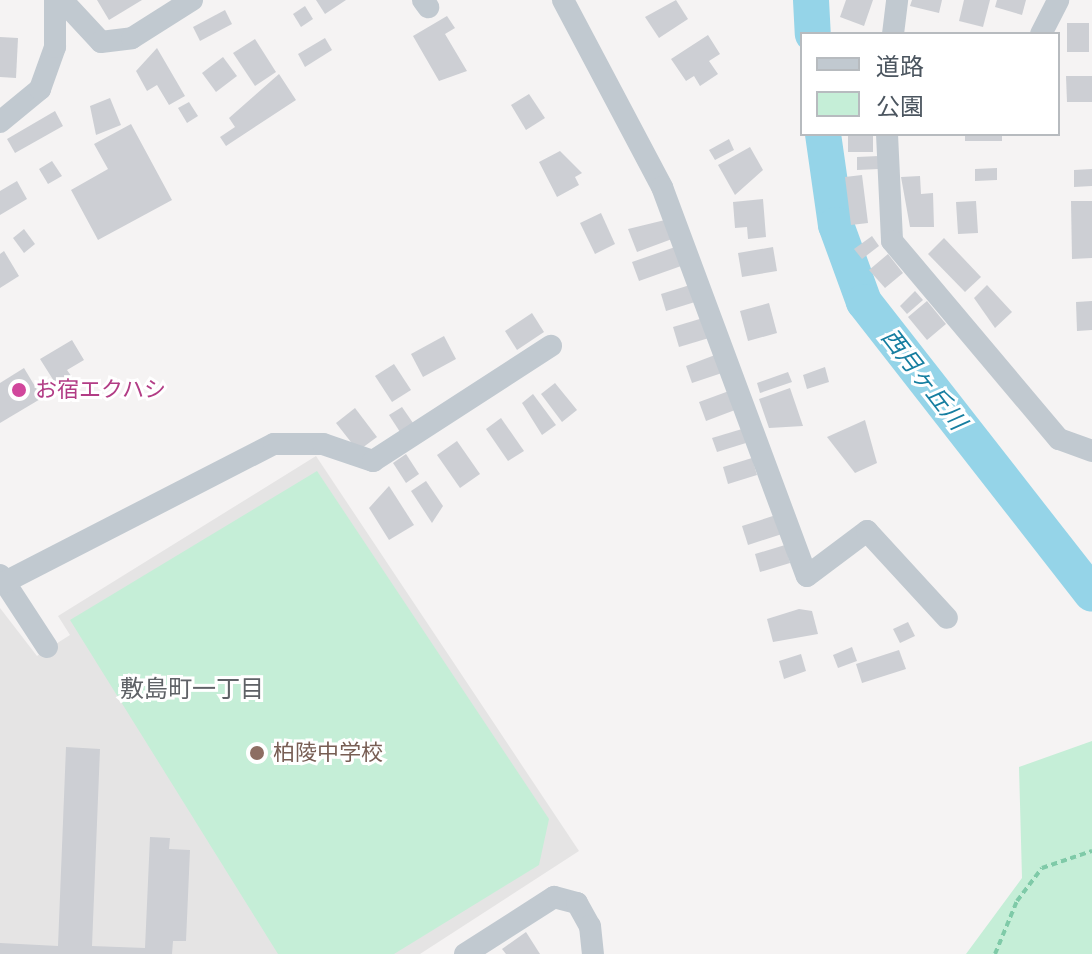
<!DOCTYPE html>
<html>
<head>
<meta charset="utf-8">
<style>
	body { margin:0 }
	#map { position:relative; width:1092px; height:954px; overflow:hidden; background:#f5f3f3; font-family:"Asap Condensed","Noto Sans JP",sans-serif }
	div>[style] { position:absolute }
	.education>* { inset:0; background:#e5e4e4 }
	.green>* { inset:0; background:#c5eed7 }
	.river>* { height:36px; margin:-18px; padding:0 18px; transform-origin:18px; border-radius:18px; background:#95d4e8 }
	.building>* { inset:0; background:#cdcfd4 }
	.path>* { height:4px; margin-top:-2px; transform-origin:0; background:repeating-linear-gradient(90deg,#7fcaa8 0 6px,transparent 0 10px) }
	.street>* { height:22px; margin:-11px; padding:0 11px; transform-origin:11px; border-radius:11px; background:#c1c9d0 }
	.dots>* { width:22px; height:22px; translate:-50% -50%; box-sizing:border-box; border:4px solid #fff; border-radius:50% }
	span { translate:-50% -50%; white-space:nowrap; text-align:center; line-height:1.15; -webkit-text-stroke:6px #fff; paint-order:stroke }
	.hotel-label { font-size:22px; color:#b23c85 }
	.left { translate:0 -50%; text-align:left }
	.education-label { font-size:22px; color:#785e54 }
	.water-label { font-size:24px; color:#167ea0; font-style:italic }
	.neighbourhood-label { font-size:24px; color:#5f6267 }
	.legend { position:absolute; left:800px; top:32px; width:260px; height:104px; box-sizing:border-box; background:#fff; border:2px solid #b7bbbf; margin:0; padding:10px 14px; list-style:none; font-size:24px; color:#4b555f }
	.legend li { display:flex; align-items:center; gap:16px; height:40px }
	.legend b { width:40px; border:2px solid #b7bbbf }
</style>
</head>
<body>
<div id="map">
	<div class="education">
		<i style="clip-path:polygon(316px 456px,579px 851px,420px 954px,0 954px,0 608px,37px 656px,70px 635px,58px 616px)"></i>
	</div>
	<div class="green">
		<i style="clip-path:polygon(317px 471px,549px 819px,539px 865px,394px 954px,278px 954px,70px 620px)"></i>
		<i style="clip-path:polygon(1092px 741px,1092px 954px,966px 954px,1022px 878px,1019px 767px)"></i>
	</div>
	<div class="river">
		<i style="left:811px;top:0;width:34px;rotate:87deg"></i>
		<i style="left:823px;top:134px;width:92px;rotate:81.9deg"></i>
		<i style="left:836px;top:225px;width:82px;rotate:70deg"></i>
		<i style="left:864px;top:302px;width:370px;rotate:52deg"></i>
	</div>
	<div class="building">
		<i style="clip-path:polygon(97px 0,142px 0,109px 20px)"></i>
		<i style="clip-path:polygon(316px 0,346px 0,325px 14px)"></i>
		<i style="clip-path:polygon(676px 0,688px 19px,659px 38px,645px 17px)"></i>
		<i style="clip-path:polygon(846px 0,873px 0,864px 26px,840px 17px)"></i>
		<i style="clip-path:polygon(912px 0,942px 0,939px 13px,910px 6px)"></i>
		<i style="clip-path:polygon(964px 0,990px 0,983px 27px,959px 21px)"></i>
		<i style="clip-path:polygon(997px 0,1026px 0,1022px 15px,995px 7px)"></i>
		<i style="clip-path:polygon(305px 6px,313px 19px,301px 27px,293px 14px)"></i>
		<i style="clip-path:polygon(225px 10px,232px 24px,200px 41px,193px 27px)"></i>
		<i style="clip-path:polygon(447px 16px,455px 28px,445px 34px,467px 71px,439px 81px,413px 36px)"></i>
		<i style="clip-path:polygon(1067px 23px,1089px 23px,1089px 52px,1067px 52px)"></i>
		<i style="clip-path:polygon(708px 35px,720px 54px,709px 61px,718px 74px,700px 86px,694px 76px,686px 81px,671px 59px)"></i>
		<i style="clip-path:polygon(0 37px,18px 38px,16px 78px,0 77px)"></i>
		<i style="clip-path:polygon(325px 38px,332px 50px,305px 67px,298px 54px)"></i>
		<i style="clip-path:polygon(255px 39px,276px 72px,255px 86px,233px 53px)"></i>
		<i style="clip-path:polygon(157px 48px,185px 96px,169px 105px,157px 85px,147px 91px,136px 71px)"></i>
		<i style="clip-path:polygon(223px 57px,237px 76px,216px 92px,202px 73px)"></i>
		<i style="clip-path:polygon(279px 74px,296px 100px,226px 146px,220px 137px,235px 127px,229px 118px)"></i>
		<i style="clip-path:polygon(1066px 76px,1092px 76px,1092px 102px,1067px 102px)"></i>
		<i style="clip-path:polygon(529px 94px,545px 118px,526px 130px,511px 105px)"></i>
		<i style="clip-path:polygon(110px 98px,121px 125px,96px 135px,90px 106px)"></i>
		<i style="clip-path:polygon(189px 102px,198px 116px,187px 123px,178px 108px)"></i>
		<i style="clip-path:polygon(55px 111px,63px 126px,15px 153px,7px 139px)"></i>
		<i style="clip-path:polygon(131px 124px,172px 200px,98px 240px,71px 190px,108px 169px,94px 144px)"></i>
		<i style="clip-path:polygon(848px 134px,873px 134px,873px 152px,848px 152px)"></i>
		<i style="clip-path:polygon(965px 134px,1002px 134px,1002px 141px,965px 141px)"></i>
		<i style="clip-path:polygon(729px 139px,734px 150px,715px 160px,709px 150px)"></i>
		<i style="clip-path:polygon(750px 147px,763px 170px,735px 195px,718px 165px)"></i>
		<i style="clip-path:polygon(560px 151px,582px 173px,575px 177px,579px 185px,557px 197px,539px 162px)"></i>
		<i style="clip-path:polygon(879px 156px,879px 169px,857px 170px,857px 157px)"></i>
		<i style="clip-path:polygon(52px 161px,62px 176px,48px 184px,39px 169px)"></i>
		<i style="clip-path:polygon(997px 168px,997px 180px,975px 181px,975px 169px)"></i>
		<i style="clip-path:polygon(1092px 169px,1092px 186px,1074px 187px,1074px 170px)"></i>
		<i style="clip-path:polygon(862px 175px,868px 223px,851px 225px,845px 177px)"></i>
		<i style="clip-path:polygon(920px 176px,921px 194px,933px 193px,934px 227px,910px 227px,901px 177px)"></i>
		<i style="clip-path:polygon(17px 181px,27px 199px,0 215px,0 191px)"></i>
		<i style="clip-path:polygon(763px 199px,766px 237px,748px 239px,747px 227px,735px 228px,733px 202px)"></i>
		<i style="clip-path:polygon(976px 201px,978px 233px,958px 234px,956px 202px)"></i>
		<i style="clip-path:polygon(1071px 201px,1092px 201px,1092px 258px,1072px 259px)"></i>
		<i style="clip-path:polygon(601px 213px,615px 244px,595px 254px,580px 223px)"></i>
		<i style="clip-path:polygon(665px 220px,672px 239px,637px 252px,628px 229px)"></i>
		<i style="clip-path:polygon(24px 229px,35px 244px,24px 253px,13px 238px)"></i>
		<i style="clip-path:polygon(872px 236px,879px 246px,862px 259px,854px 249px)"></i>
		<i style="clip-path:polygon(944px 238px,981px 277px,965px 292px,928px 254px)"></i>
		<i style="clip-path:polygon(678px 246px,684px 265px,639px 281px,632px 262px)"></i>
		<i style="clip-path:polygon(773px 247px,777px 271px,742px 277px,738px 253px)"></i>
		<i style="clip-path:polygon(4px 251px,19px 276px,0 288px,0 254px)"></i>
		<i style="clip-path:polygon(888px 254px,903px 273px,885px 288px,869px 270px)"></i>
		<i style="clip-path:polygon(690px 285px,695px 302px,666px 311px,661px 294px)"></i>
		<i style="clip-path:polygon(987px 285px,1012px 312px,995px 328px,974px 298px)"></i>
		<i style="clip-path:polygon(915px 291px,923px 300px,907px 314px,900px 306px)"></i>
		<i style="clip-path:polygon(927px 301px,946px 324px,927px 340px,908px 317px)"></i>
		<i style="clip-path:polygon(1092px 301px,1092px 330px,1077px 331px,1076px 302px)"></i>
		<i style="clip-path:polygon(769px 303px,777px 333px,748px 341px,740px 311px)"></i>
		<i style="clip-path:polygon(532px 313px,544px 332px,517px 350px,505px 331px)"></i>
		<i style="clip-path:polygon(703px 318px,709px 338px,679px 347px,673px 327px)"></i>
		<i style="clip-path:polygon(444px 336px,456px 359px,423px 377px,411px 354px)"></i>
		<i style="clip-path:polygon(72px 340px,84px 360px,67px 370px,74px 380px,59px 389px,40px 359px)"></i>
		<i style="clip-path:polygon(715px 355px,722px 373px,692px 383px,686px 366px)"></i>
		<i style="clip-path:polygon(394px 364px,411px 390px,392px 402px,375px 376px)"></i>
		<i style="clip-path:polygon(825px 367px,829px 382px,807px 389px,803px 375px)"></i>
		<i style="clip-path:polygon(24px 368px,42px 398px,0 423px,0 383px)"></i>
		<i style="clip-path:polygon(788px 372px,792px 382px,760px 393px,757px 383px)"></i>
		<i style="clip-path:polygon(555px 383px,577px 410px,562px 422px,541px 394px)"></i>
		<i style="clip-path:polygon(790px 388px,803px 426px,769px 428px,759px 399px)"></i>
		<i style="clip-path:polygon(729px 391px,735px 410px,706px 421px,699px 402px)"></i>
		<i style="clip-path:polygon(533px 394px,556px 425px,542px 435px,522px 403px)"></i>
		<i style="clip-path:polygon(402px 407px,413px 423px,400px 432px,389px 415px)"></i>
		<i style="clip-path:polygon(355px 408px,377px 437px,358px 451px,336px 423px)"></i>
		<i style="clip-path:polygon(501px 418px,524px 451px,508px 461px,486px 429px)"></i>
		<i style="clip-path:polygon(865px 420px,877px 463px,855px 473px,827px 437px)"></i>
		<i style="clip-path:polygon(742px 429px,746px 443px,717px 452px,712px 438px)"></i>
		<i style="clip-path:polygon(457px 441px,480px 474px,460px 488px,437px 455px)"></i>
		<i style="clip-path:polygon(406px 454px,419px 474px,406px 483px,393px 463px)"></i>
		<i style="clip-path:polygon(752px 458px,757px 475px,728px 484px,723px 467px)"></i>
		<i style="clip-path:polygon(426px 481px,443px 506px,432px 523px,411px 491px)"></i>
		<i style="clip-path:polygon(389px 486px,414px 525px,389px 540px,369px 508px)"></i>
		<i style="clip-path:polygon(776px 515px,782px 534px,748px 545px,742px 526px)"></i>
		<i style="clip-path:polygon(785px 545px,790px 563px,760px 572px,755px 554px)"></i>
		<i style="clip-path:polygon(799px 609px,812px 611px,818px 634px,773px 642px,767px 619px)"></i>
		<i style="clip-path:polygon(908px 622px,915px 636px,900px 643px,893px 629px)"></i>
		<i style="clip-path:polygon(852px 647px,857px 661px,838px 668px,833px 655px)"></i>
		<i style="clip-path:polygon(899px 650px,906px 669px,862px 683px,856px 664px)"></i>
		<i style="clip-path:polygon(801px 654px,806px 671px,784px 679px,779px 661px)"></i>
		<i style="clip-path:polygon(66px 747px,100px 749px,92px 946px,145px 948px,150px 837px,170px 838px,169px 849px,190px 850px,186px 941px,173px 941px,172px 954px,0 954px,0 943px,58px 946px)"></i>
		<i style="clip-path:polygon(526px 932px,540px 954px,506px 954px,502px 949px)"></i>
	</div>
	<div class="path">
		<i style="left:995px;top:954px;width:57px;rotate:-67.5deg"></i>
		<i style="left:1017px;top:901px;width:41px;rotate:-52.9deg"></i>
		<i style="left:1042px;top:868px;width:53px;rotate:-18.8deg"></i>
	</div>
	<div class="street">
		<i style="left:62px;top:0;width:57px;rotate:47.1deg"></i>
		<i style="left:101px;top:42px;width:31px;rotate:-7deg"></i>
		<i style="left:132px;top:38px;width:71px;rotate:-32.3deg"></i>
		<i style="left:423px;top:0;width:9px;rotate:54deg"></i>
		<i style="left:563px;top:0;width:212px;rotate:62.1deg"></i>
		<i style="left:662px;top:187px;width:415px;rotate:69.6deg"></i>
		<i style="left:807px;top:576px;width:75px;rotate:-36.9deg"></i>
		<i style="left:867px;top:531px;width:118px;rotate:47.4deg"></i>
		<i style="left:893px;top:34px;width:34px;rotate:-83deg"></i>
		<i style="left:1041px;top:34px;width:38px;rotate:-63deg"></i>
		<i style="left:0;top:122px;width:52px;rotate:-39.5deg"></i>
		<i style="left:40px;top:89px;width:45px;rotate:-70.3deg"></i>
		<i style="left:55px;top:47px;width:47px;rotate:-90deg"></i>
		<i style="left:887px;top:134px;width:107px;rotate:87.3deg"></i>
		<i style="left:892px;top:241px;width:259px;rotate:49.9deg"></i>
		<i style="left:1059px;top:439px;width:35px;rotate:20deg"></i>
		<i style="left:0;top:575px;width:86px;rotate:56.9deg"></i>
		<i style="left:5px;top:582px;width:302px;rotate:-27.2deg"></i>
		<i style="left:274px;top:444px;width:49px"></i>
		<i style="left:323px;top:444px;width:53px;rotate:18.8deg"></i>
		<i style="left:373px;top:461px;width:212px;rotate:-32.9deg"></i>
		<i style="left:465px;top:954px;width:106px;rotate:-32.6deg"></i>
		<i style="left:554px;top:897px;width:24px;rotate:15deg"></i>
		<i style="left:577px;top:903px;width:26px;rotate:61deg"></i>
		<i style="left:590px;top:926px;width:28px;rotate:84deg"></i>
	</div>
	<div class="dots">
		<i style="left:19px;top:390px;background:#d1479c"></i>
		<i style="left:257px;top:753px;background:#8d6e63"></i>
	</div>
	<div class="hotel-label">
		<span class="left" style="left:35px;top:390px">お宿エクハシ</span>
	</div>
	<div class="education-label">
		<span class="left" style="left:273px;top:753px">柏陵中学校</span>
	</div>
	<div class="water-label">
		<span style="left:924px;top:379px;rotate:52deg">西月ヶ丘川</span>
	</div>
	<div class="neighbourhood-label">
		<span style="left:192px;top:689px">敷島町一丁目</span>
	</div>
	<ul class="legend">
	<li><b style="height:10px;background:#c1c9d0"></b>道路</li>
	<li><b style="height:22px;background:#c5eed7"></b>公園</li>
	</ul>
</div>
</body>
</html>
